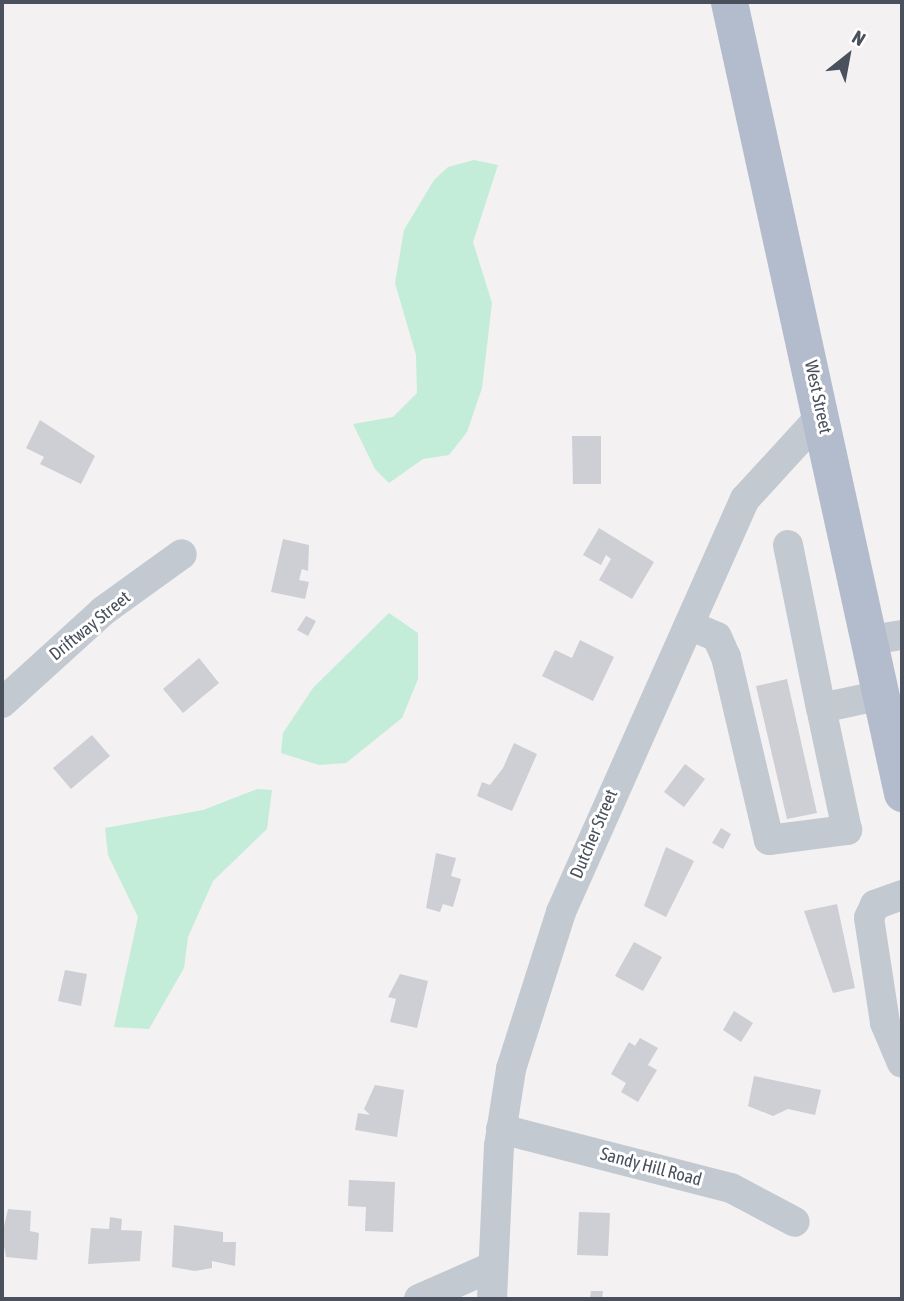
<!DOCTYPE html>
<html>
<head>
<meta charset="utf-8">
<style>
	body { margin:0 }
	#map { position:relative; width:904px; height:1301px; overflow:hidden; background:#f3f1f1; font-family:"Asap Condensed",sans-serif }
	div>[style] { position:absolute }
	.green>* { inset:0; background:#c3ecd9 }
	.building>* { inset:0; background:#cecfd4 }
	.minor>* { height:30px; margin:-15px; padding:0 15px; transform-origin:15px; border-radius:15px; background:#c2c9d1 }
	.major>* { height:37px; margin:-18.5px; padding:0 18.5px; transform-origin:18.5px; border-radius:18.5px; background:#b3bccc }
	span { translate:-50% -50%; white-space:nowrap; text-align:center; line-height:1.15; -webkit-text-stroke:6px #fff; paint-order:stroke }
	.street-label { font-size:18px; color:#4a515c }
	.frame { position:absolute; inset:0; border:4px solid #4a515c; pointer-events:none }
	.north { position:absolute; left:813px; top:21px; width:70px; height:70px; -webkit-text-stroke:5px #fff; paint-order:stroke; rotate:31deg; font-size:19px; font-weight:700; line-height:28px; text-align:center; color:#4a515c }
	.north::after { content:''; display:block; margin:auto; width:24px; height:32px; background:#4a515c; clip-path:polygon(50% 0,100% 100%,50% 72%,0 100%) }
</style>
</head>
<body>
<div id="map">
	<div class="green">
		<i style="clip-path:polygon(474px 160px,498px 165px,473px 242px,492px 303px,482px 388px,467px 432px,449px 455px,423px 459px,389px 483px,375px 469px,353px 424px,393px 417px,417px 393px,416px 355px,395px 283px,404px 230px,434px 180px,448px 167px)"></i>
		<i style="clip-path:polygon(389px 613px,418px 633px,418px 679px,402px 718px,346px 763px,319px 765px,281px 753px,283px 733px,313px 688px)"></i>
		<i style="clip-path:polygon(257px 789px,272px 790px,267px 829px,213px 881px,188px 937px,184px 968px,149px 1029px,114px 1027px,138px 917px,108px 855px,105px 828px,203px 810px)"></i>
	</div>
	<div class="building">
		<i style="clip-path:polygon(40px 420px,95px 456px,81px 484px,40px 464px,44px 457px,26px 448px)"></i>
		<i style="clip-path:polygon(572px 436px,601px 436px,601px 484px,573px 484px)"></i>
		<i style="clip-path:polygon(599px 528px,654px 562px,632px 599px,599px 580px,611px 559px,606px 555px,601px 565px,583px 555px)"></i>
		<i style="clip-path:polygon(283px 539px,309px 545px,308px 571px,302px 569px,299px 580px,309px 582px,305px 599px,271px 592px)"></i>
		<i style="clip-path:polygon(306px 616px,316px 621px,308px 636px,297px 630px)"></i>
		<i style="clip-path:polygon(580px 640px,614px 657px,593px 701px,542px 676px,555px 650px,572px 658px)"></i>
		<i style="clip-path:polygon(199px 658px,219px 683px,183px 713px,163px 689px)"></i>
		<i style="clip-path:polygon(787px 679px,817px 813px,787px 819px,756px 686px)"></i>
		<i style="clip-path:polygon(92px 735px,110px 756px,71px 789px,53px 768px)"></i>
		<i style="clip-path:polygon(514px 743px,537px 754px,512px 811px,477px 796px,482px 782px,490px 785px,503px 768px)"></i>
		<i style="clip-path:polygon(685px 764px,705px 779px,684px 807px,664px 792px)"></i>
		<i style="clip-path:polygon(721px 828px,731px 834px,723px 849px,712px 843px)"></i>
		<i style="clip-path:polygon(666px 847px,694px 861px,666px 917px,644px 906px)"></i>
		<i style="clip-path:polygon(436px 853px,456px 858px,451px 876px,461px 879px,453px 907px,443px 904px,440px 912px,426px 908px)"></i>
		<i style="clip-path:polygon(837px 904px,855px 988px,833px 993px,804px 911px)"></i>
		<i style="clip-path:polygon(634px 942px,662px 957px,643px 991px,615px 976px)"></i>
		<i style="clip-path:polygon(65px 970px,87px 974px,81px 1006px,58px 1001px)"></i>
		<i style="clip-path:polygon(400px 974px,428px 981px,417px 1028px,390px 1022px,396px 999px,388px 997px)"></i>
		<i style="clip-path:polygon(734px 1011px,753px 1023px,741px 1042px,723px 1030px)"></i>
		<i style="clip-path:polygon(640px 1038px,658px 1048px,648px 1065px,657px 1070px,638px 1102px,621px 1092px,626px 1083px,611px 1074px,629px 1042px,635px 1046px)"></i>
		<i style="clip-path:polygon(754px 1076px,821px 1090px,815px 1115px,788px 1109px,773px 1116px,748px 1106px)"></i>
		<i style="clip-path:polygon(375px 1085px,404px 1090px,397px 1137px,355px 1130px,358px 1113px,370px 1115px,364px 1109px)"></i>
		<i style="clip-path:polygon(349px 1180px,395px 1182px,393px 1232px,365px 1231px,366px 1207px,348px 1206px)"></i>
		<i style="clip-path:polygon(8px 1209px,31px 1211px,30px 1231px,39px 1233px,37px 1260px,6px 1257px,2px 1235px)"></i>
		<i style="clip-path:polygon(579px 1212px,610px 1213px,608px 1256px,577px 1255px)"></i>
		<i style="clip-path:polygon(110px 1217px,122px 1219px,121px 1230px,142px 1231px,140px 1261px,88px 1264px,91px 1228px,109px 1229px)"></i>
		<i style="clip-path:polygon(174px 1225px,223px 1232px,223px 1242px,236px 1242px,235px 1266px,212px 1261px,212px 1268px,195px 1271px,172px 1267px)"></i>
		<i style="clip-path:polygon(591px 1291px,603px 1291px,602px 1299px,590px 1299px)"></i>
	</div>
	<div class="minor">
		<i style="left:788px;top:545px;width:166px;rotate:78.6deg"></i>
		<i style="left:821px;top:708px;width:62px;rotate:-12deg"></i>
		<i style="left:689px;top:625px;width:30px;rotate:23deg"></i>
		<i style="left:717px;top:637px;width:22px;rotate:66deg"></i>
		<i style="left:726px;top:657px;width:188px;rotate:76.8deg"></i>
		<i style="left:769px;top:840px;width:79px;rotate:-7.3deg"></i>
		<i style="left:847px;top:830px;width:125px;rotate:-102deg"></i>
		<i style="left:870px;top:640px;width:32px;rotate:-9deg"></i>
		<i style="left:2px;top:703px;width:137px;rotate:-42.3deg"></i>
		<i style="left:103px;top:611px;width:97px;rotate:-35.8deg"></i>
		<i style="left:902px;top:895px;width:29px;rotate:160deg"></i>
		<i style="left:875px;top:905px;width:14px;rotate:115deg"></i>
		<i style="left:869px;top:918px;width:106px;rotate:81.3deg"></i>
		<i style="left:885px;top:1023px;width:43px;rotate:67deg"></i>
		<i style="left:501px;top:1129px;width:237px;rotate:14.4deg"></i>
		<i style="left:731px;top:1188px;width:72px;rotate:28deg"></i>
		<i style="left:419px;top:1299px;width:80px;rotate:-23.7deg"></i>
		<i style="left:492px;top:1299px;width:153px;rotate:-87.4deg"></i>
		<i style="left:499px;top:1146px;width:78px;rotate:-81.1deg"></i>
		<i style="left:511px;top:1069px;width:165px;rotate:-72.3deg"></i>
		<i style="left:561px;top:912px;width:452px;rotate:-66deg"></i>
		<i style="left:745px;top:499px;width:113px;rotate:-47.5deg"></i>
	</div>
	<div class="major">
		<i style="left:729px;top:2px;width:810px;rotate:77.66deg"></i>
	</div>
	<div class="street-label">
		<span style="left:818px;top:397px;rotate:78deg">West Street</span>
		<span style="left:90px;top:626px;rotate:-39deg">Driftway Street</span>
		<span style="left:594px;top:834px;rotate:-67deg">Dutcher Street</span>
		<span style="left:651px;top:1167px;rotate:15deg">Sandy Hill Road</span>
	</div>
	<div class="frame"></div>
	<div class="north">N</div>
</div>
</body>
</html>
